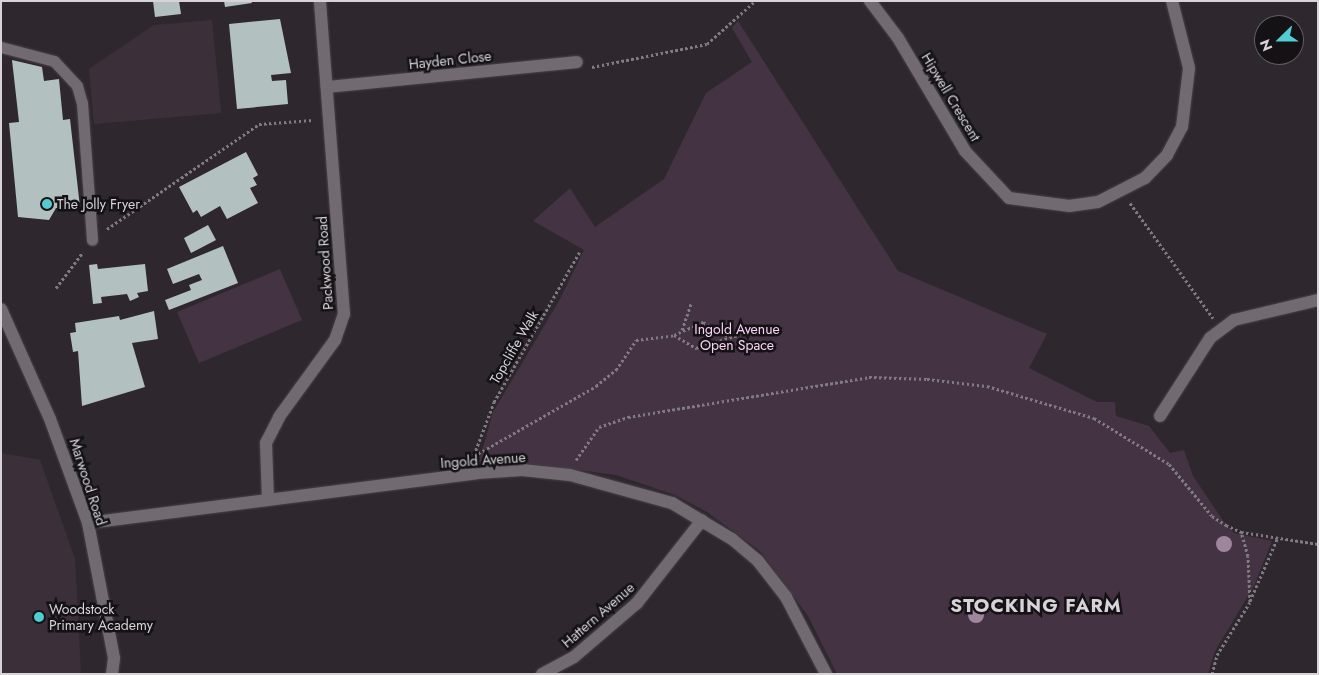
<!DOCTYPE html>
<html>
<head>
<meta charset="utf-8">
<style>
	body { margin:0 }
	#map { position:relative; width:1319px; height:675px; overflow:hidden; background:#2e282e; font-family:Jost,sans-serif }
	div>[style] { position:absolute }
	.built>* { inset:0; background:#3b303a }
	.green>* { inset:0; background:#443343 }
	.building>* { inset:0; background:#b3c0c0 }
	.path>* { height:3px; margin-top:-1.5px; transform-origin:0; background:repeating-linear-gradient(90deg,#807b80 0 2.5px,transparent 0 5px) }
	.roads { filter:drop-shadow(0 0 1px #484348) drop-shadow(0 0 1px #484348) }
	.lane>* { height:11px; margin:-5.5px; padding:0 5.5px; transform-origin:5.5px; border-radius:5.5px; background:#716a71 }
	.street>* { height:12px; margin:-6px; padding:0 6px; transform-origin:6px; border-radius:6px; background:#716a71 }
	.trees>* { width:16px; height:16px; margin:-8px; border-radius:50%; background:#9f869d }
	.dots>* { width:14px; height:14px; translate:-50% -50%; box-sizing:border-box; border:2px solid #141214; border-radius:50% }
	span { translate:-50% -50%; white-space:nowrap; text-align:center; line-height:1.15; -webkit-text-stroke:5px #141214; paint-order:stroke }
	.street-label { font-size:14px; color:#d7d3d7 }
	.poi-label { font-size:14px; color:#d7d3d7 }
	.left { translate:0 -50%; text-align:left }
	.park-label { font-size:14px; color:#fbd2f8 }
	.district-label { font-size:19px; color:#d7d3d7; font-weight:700; letter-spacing:1px }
	.frame { position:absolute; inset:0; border:2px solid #d7d3d7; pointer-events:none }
	.north { position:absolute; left:1254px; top:15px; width:50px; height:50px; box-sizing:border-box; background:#141214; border:1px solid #625f62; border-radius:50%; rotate:248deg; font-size:14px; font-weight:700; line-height:20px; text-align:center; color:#d7d3d7 }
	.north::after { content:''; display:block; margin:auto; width:18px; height:22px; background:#51ccd2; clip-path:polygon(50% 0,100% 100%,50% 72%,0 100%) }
</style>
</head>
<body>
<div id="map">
	<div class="built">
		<i style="clip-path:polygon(212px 20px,221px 113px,94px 124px,89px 69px,154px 25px)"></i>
		<i style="clip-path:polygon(1px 453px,40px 460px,75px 559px,81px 674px,1px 674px)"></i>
	</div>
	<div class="green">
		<i style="clip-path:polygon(738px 21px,898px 271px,1047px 334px,1029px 368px,1097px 402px,1115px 402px,1116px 416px,1149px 426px,1170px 453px,1184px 450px,1193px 476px,1226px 525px,1234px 533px,1272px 541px,1254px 586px,1215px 651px,1208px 674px,837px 674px,808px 616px,760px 551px,707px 512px,675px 495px,616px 475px,524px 463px,478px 465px,493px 412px,559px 301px,584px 250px,533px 221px,570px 188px,595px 227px,664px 179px,706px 93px,752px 62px,732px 28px)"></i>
		<i style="clip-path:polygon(280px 269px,302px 320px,199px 363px,177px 312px)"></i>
	</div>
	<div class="building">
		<i style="clip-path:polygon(153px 1px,179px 1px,181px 14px,155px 17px)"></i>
		<i style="clip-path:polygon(224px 1px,251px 1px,252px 3px,225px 7px)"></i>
		<i style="clip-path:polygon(280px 19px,291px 73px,271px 75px,272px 81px,286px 80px,288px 104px,237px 109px,229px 24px)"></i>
		<i style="clip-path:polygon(12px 60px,42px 67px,44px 81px,59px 79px,63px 120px,70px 119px,80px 207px,56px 208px,49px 220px,18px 217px,9px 123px,19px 122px)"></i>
		<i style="clip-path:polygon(246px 152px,258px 175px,253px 178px,257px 185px,250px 188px,258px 203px,227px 219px,220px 206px,201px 217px,197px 210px,193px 213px,179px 187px)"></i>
		<i style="clip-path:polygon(208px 225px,216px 240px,191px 253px,184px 238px)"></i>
		<i style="clip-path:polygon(223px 246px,238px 283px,169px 310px,165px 300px,191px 290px,189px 285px,202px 280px,199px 274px,173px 284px,167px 269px)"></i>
		<i style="clip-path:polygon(97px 264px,98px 269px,145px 264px,148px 291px,137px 293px,139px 297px,130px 301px,127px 294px,101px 297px,102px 303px,93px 304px,89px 265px)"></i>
		<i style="clip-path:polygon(154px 311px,158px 339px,132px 343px,145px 387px,82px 406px,78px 351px,73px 352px,70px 333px,76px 332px,75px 323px,119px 316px,120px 320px)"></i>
	</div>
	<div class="path">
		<i style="left:592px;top:67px;width:117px;rotate:-11.3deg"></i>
		<i style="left:707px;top:44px;width:64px;rotate:-41.9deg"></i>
		<i style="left:1130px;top:203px;width:142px;rotate:54.2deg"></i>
		<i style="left:107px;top:229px;width:185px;rotate:-34.6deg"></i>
		<i style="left:259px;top:124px;width:54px;rotate:-4.2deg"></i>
		<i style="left:56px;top:288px;width:45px;rotate:-53.1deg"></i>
		<i style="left:682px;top:330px;width:28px;rotate:-71deg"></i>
		<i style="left:674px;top:335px;width:32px;rotate:-24deg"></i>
		<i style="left:703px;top:322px;width:28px;rotate:30deg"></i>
		<i style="left:474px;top:455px;width:57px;rotate:-69.3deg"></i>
		<i style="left:494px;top:402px;width:174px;rotate:-60.3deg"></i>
		<i style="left:474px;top:456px;width:141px;rotate:-29.8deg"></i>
		<i style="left:596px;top:386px;width:26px;rotate:-39deg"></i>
		<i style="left:616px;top:370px;width:36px;rotate:-56deg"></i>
		<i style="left:636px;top:340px;width:38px;rotate:-7deg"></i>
		<i style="left:674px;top:335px;width:26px;rotate:31deg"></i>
		<i style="left:696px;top:348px;width:44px;rotate:-17.2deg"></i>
		<i style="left:576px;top:460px;width:40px;rotate:-55.1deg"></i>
		<i style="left:599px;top:427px;width:31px;rotate:-19deg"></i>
		<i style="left:628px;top:417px;width:244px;rotate:-9.4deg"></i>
		<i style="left:869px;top:377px;width:58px;rotate:2deg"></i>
		<i style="left:927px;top:379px;width:60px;rotate:6.7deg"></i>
		<i style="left:987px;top:386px;width:112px;rotate:16.7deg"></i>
		<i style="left:1094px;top:418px;width:88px;rotate:31.5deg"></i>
		<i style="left:1169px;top:464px;width:67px;rotate:50.4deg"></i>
		<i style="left:1212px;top:516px;width:17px;rotate:33deg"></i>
		<i style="left:1226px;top:525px;width:17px;rotate:25deg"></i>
		<i style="left:1241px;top:532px;width:78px;rotate:8.9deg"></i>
		<i style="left:1250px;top:601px;width:70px;rotate:-66.4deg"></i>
		<i style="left:1212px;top:674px;width:20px;rotate:-75deg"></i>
		<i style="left:1217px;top:655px;width:62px;rotate:-58.1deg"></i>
		<i style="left:1250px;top:602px;width:46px;rotate:-92.5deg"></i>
		<i style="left:1248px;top:556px;width:25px;rotate:-106deg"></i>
	</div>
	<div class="roads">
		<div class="lane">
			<i style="left:1px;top:47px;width:55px;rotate:14.8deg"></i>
			<i style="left:54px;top:61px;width:34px;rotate:47deg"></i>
			<i style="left:77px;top:86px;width:18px;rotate:74deg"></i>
			<i style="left:82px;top:103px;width:137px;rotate:85.8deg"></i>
		</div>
		<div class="street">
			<i style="left:870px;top:1px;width:46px;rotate:52.9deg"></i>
			<i style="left:898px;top:38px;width:131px;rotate:59.3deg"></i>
			<i style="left:965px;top:151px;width:64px;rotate:46.9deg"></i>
			<i style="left:1009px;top:198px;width:61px;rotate:7.6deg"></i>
			<i style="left:1069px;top:206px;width:29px;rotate:-8deg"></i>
			<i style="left:1098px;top:202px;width:53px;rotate:-27.1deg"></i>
			<i style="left:1145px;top:178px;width:32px;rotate:-46deg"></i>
			<i style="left:1167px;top:155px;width:32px;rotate:-62deg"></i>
			<i style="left:1182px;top:127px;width:59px;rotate:-83.2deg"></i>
			<i style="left:1189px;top:68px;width:69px;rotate:-104.2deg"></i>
			<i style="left:327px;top:87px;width:251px;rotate:-5.7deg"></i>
			<i style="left:1px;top:309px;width:120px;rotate:66deg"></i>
			<i style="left:50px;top:419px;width:111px;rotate:69.9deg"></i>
			<i style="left:88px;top:523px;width:137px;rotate:79.1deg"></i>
			<i style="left:114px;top:658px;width:16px;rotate:97deg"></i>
			<i style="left:1160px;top:416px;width:93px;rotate:-57.3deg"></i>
			<i style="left:1210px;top:338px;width:30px;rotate:-37deg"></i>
			<i style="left:1234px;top:320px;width:86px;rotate:-13.4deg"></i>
			<i style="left:268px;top:500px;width:57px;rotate:-92deg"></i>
			<i style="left:266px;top:443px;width:29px;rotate:-63deg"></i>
			<i style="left:279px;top:417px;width:95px;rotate:-54deg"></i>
			<i style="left:335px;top:340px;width:28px;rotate:-71deg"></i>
			<i style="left:344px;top:314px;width:314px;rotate:-94.4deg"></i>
			<i style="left:88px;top:523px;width:392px;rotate:-7.3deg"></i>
			<i style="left:477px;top:473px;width:45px;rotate:-3.8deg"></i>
			<i style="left:522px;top:470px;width:48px;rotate:5.9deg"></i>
			<i style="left:570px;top:475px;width:106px;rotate:15.4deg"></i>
			<i style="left:672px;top:503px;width:70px;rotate:31deg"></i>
			<i style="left:732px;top:539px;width:34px;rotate:40deg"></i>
			<i style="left:758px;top:561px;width:46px;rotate:52.1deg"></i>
			<i style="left:786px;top:597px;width:87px;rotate:62.5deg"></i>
			<i style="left:542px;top:674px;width:36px;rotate:-28deg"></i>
			<i style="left:574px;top:657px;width:83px;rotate:-40.6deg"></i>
			<i style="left:637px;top:603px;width:105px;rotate:-51.9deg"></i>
		</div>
	</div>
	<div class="trees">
		<i style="left:1224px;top:544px"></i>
		<i style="left:976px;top:615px"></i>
	</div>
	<div class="dots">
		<i style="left:47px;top:204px;background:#51ccd2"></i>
		<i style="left:39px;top:617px;background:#51ccd2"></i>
	</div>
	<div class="street-label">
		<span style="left:450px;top:60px;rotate:-6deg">Hayden Close</span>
		<span style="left:951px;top:97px;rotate:59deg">Hipwell Crescent</span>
		<span style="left:325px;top:263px;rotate:-94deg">Packwood Road</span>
		<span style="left:514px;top:347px;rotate:-60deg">Topcliffe Walk</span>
		<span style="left:483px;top:460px;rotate:-4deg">Ingold Avenue</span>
		<span style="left:88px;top:482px;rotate:72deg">Marwood Road</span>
		<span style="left:598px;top:615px;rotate:-41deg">Hattern Avenue</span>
	</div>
	<div class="poi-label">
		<span class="left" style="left:57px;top:204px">The Jolly Fryer</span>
		<span class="left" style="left:49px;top:617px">Woodstock<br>Primary Academy</span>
	</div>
	<div class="park-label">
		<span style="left:737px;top:337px">Ingold Avenue<br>Open Space</span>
	</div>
	<div class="district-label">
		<span style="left:1036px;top:606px">STOCKING FARM</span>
	</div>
	<div class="frame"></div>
	<div class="north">N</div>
</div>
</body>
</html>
